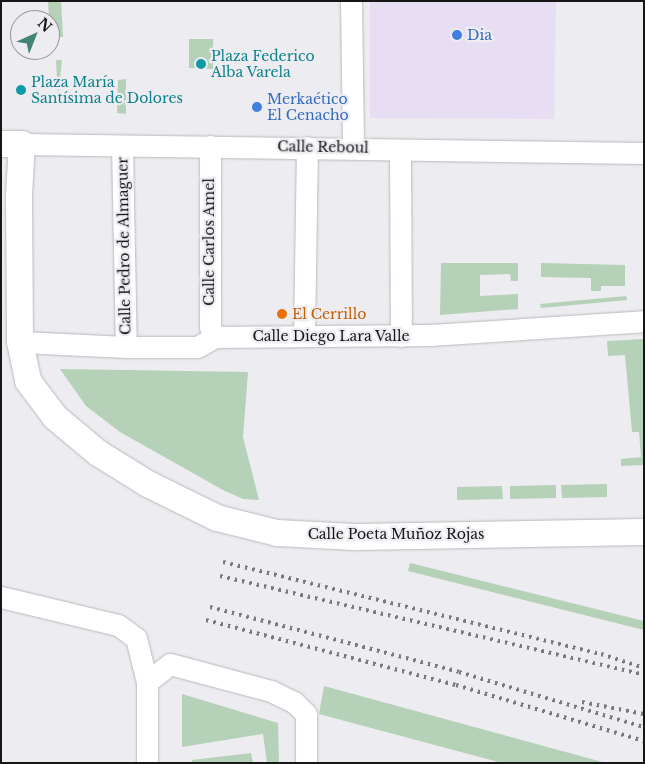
<!DOCTYPE html>
<html>
<head>
<meta charset="utf-8">
<style>
	body { margin:0 }
	#map { position:relative; width:645px; height:764px; overflow:hidden; background:#edecf0; font-family:"Libre Baskerville",serif }
	div>[style] { position:absolute }
	.commercial>* { inset:0; background:#e8def3 }
	.green>* { inset:0; background:#b5d1b7 }
	.roads { filter:drop-shadow(0 0 1px #b9b9bd) drop-shadow(0 0 1px #b9b9bd) }
	.minor>* { height:21px; margin:-10.5px; padding:0 10.5px; transform-origin:10.5px; border-radius:10.5px; background:#fff }
	.tertiary>* { height:26px; margin:-13px; padding:0 13px; transform-origin:13px; border-radius:13px; background:#fff }
	.rail>* { height:4px; margin-top:-2px; transform-origin:0; background:repeating-linear-gradient(90deg,#7a797c 0 2.5px,transparent 0 7.5px) }
	.dots>* { width:14px; height:14px; translate:-50% -50%; box-sizing:border-box; border:2px solid #edecf0; border-radius:50% }
	span { translate:-50% -50%; white-space:nowrap; text-align:center; line-height:1.15; -webkit-text-stroke:4.5px #edecf0; paint-order:stroke }
	.shop-label { font-size:14px; color:#366cbe }
	.left { translate:0 -50%; text-align:left }
	.culture-label { font-size:14px; color:#0d838f }
	.street-label { font-size:14px; color:#161617 }
	.food-label { font-size:14px; color:#c56008 }
	.frame { position:absolute; inset:0; border:2px solid #161617; pointer-events:none }
	.north { position:absolute; left:10px; top:10px; width:50px; height:50px; box-sizing:border-box; background:#edecf0; border:1px solid #979699; border-radius:50%; rotate:44deg; font-size:14px; font-weight:700; line-height:20px; text-align:center; color:#161617 }
	.north::after { content:''; display:block; margin:auto; width:18px; height:22px; background:#428577; clip-path:polygon(50% 0,100% 100%,50% 72%,0 100%) }
</style>
</head>
<body>
<div id="map">
	<div class="commercial">
		<i style="clip-path:polygon(370px 1px,556px 1px,554px 119px,370px 118px)"></i>
	</div>
	<div class="green">
		<i style="clip-path:polygon(48px 1px,61px 1px,63px 37px,50px 37px)"></i>
		<i style="clip-path:polygon(189px 39px,213px 39px,213px 69px,189px 68px)"></i>
		<i style="clip-path:polygon(56px 60px,62px 60px,58px 95px)"></i>
		<i style="clip-path:polygon(126px 79px,126px 114px,117px 113px,118px 80px)"></i>
		<i style="clip-path:polygon(441px 263px,518px 263px,518px 281px,511px 281px,510px 274px,480px 275px,480px 296px,518px 294px,518px 309px,440px 315px)"></i>
		<i style="clip-path:polygon(541px 263px,625px 265px,625px 286px,601px 286px,601px 291px,591px 291px,591px 278px,541px 277px)"></i>
		<i style="clip-path:polygon(626px 296px,627px 300px,541px 308px,540px 304px)"></i>
		<i style="clip-path:polygon(644px 339px,644px 465px,621px 466px,621px 459px,641px 457px,639px 432px,632px 432px,625px 355px,608px 356px,607px 341px)"></i>
		<i style="clip-path:polygon(60px 369px,248px 372px,243px 437px,259px 500px,243px 499px,223px 490px,120px 432px,86px 406px)"></i>
		<i style="clip-path:polygon(607px 484px,607px 497px,562px 498px,561px 485px)"></i>
		<i style="clip-path:polygon(556px 485px,556px 498px,510px 499px,510px 486px)"></i>
		<i style="clip-path:polygon(502px 486px,503px 499px,457px 500px,457px 487px)"></i>
		<i style="clip-path:polygon(410px 563px,644px 621px,644px 630px,408px 571px)"></i>
		<i style="clip-path:polygon(324px 686px,606px 763px,502px 763px,319px 714px)"></i>
		<i style="clip-path:polygon(182px 694px,278px 723px,279px 763px,267px 763px,263px 734px,182px 747px)"></i>
		<i style="clip-path:polygon(251px 753px,253px 763px,192px 763px,192px 760px)"></i>
	</div>
	<div class="roads">
		<div class="minor">
			<i style="left:351px;top:1px;width:147px;rotate:89.2deg"></i>
			<i style="left:22px;top:144px;width:622px;rotate:0.83deg"></i>
			<i style="left:122px;top:146px;width:201px;rotate:88.9deg"></i>
			<i style="left:210px;top:146px;width:181px;rotate:90deg"></i>
			<i style="left:210px;top:327px;width:11px;rotate:63deg"></i>
			<i style="left:400px;top:150px;width:186px;rotate:89.7deg"></i>
			<i style="left:304px;top:336px;width:189px;rotate:-89.1deg"></i>
			<i style="left:20px;top:342px;width:106px;rotate:2.7deg"></i>
			<i style="left:126px;top:347px;width:71px"></i>
			<i style="left:197px;top:347px;width:21px;rotate:-29deg"></i>
			<i style="left:215px;top:337px;width:215px;rotate:-0.5deg"></i>
			<i style="left:430px;top:335px;width:214px;rotate:-3.7deg"></i>
			<i style="left:1px;top:597px;width:120px;rotate:13.5deg"></i>
			<i style="left:118px;top:625px;width:22px;rotate:36deg"></i>
			<i style="left:136px;top:638px;width:45px;rotate:76deg"></i>
			<i style="left:147px;top:682px;width:81px;rotate:90deg"></i>
			<i style="left:147px;top:682px;width:29px;rotate:-38deg"></i>
			<i style="left:170px;top:664px;width:105px;rotate:15deg"></i>
			<i style="left:271px;top:691px;width:25px;rotate:26deg"></i>
			<i style="left:294px;top:702px;width:17px;rotate:45deg"></i>
			<i style="left:306px;top:714px;width:49px;rotate:90deg"></i>
		</div>
		<div class="tertiary">
			<i style="left:1px;top:144px;width:21px"></i>
			<i style="left:22px;top:144px;width:51px;rotate:93.4deg"></i>
			<i style="left:19px;top:195px;width:147px;rotate:89.6deg"></i>
			<i style="left:20px;top:342px;width:40px;rotate:78deg"></i>
			<i style="left:28px;top:381px;width:45px;rotate:53.1deg"></i>
			<i style="left:55px;top:417px;width:56px;rotate:39.9deg"></i>
			<i style="left:98px;top:453px;width:59px;rotate:31.8deg"></i>
			<i style="left:148px;top:484px;width:77px;rotate:26.2deg"></i>
			<i style="left:217px;top:518px;width:62px;rotate:14deg"></i>
			<i style="left:277px;top:533px;width:78px;rotate:2.9deg"></i>
			<i style="left:355px;top:537px;width:289px;rotate:-1deg"></i>
		</div>
	</div>
	<div class="rail">
		<i style="left:223px;top:562px;width:389px;rotate:13.7deg"></i>
		<i style="left:601px;top:654px;width:45px;rotate:18deg"></i>
		<i style="left:220px;top:576px;width:435px;rotate:13.1deg"></i>
		<i style="left:210px;top:607px;width:257px;rotate:14.6deg"></i>
		<i style="left:459px;top:672px;width:193px;rotate:16.6deg"></i>
		<i style="left:206px;top:620px;width:258px;rotate:14.6deg"></i>
		<i style="left:456px;top:685px;width:196px;rotate:16.6deg"></i>
		<i style="left:582px;top:702px;width:63px;rotate:11deg"></i>
	</div>
	<div class="dots">
		<i style="left:457px;top:35px;background:#3f7fe0"></i>
		<i style="left:201px;top:64px;background:#0f9aa8"></i>
		<i style="left:21px;top:90px;background:#0f9aa8"></i>
		<i style="left:257px;top:107px;background:#3f7fe0"></i>
		<i style="left:282px;top:314px;background:#e8710a"></i>
	</div>
	<div class="shop-label">
		<span class="left" style="left:467px;top:35px">Dia</span>
		<span class="left" style="left:267px;top:107px">Merkaético<br>El Cenacho</span>
	</div>
	<div class="culture-label">
		<span class="left" style="left:211px;top:64px">Plaza Federico<br>Alba Varela</span>
		<span class="left" style="left:31px;top:90px">Plaza María<br>Santísima de Dolores</span>
	</div>
	<div class="street-label">
		<span style="left:323px;top:147px;rotate:1deg">Calle Reboul</span>
		<span style="left:209px;top:242px;rotate:-90deg">Calle Carlos Amel</span>
		<span style="left:124px;top:246px;rotate:-91deg">Calle Pedro de Almaguer</span>
		<span style="left:331px;top:336px">Calle Diego Lara Valle</span>
		<span style="left:396px;top:534px">Calle Poeta Muñoz Rojas</span>
	</div>
	<div class="food-label">
		<span class="left" style="left:292px;top:314px">El Cerrillo</span>
	</div>
	<div class="frame"></div>
	<div class="north">N</div>
</div>
</body>
</html>
